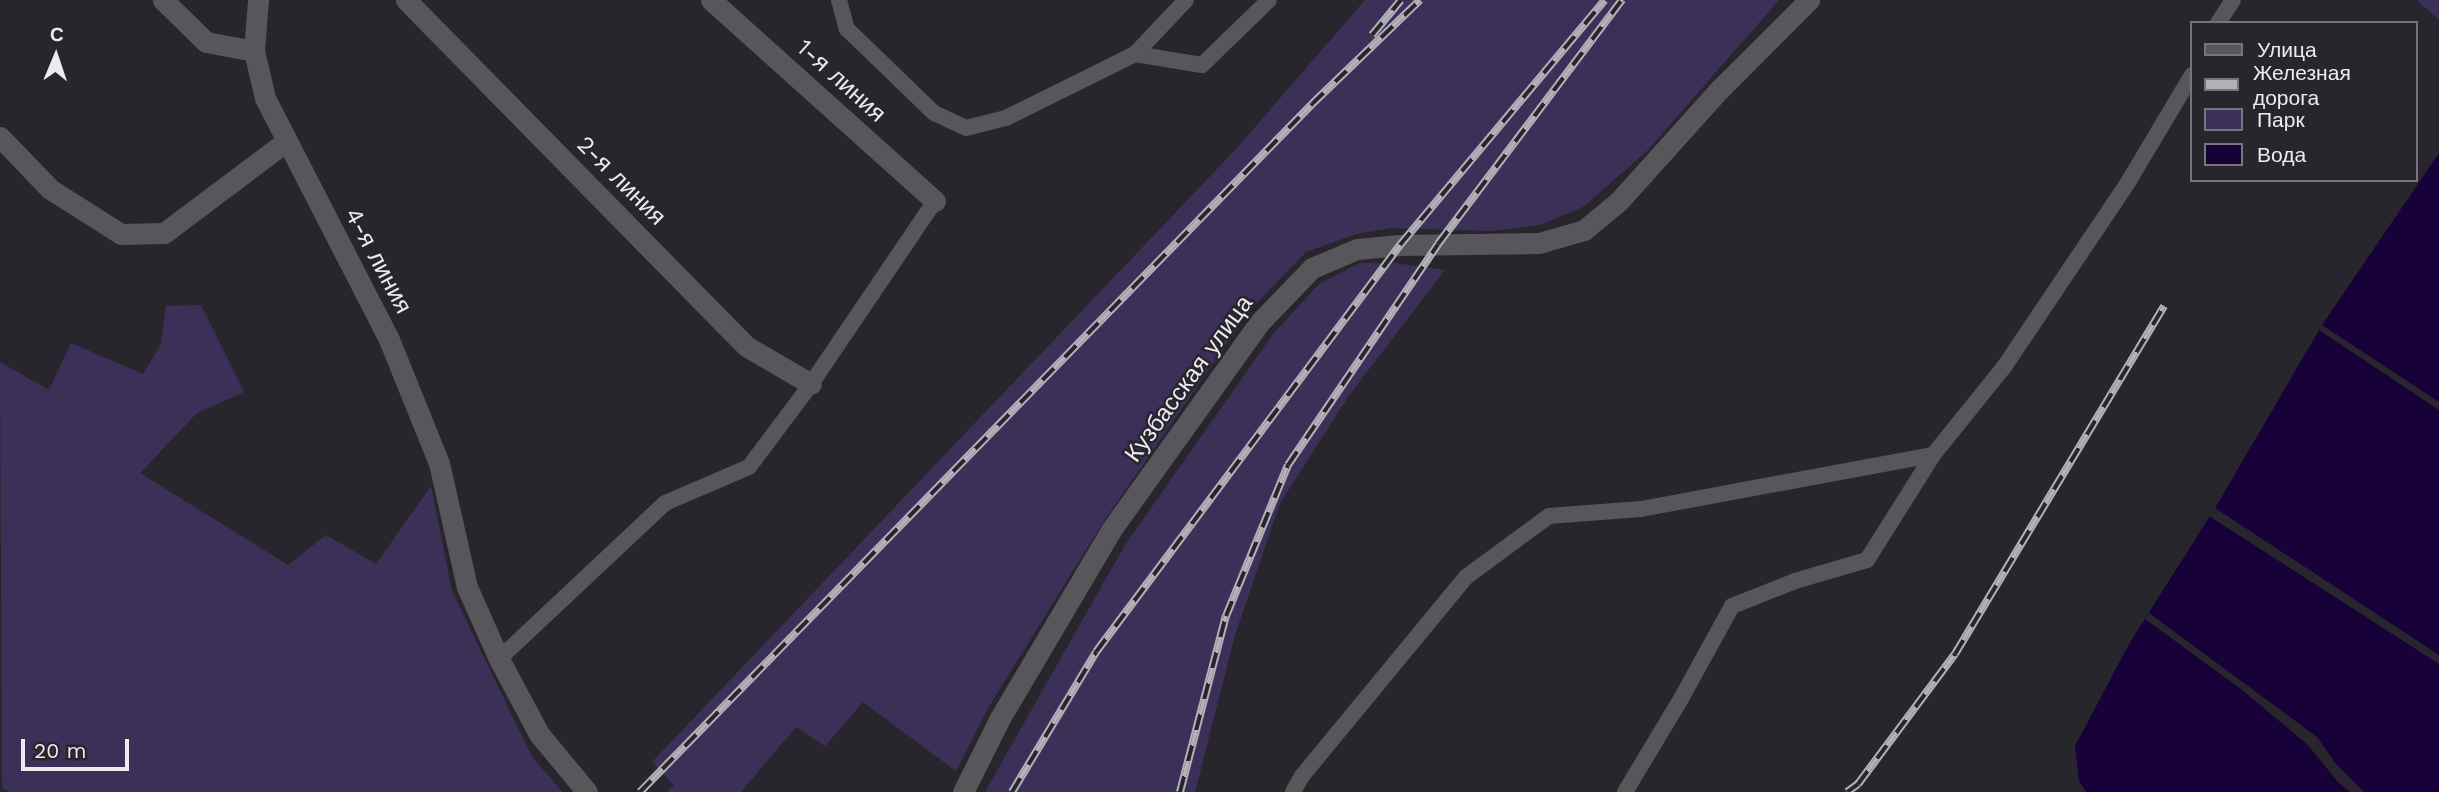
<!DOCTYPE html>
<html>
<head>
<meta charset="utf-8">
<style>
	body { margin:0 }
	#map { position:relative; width:2439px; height:792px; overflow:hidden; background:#28262d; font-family:"Work Sans",sans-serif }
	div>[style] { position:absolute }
	.green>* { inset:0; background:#3c3059 }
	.water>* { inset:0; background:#180038 }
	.pier>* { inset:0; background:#28262d }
	.lane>* { height:16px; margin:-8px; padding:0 8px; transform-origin:8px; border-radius:8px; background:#57565a }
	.street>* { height:21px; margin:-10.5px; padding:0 10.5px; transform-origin:10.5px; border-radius:10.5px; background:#57565a }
	.rail>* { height:8px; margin-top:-4px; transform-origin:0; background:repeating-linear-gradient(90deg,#28262d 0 16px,#b3b1b7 0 32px); box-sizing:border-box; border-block:2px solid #b3b1b7 }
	span { translate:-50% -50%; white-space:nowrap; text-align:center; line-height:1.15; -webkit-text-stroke:5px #28262d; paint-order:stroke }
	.street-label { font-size:24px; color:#edebf0 }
	.legend { position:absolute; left:2190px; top:21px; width:228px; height:161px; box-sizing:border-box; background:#28262d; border:2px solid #77757b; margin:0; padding:9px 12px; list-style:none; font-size:21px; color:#edebf0 }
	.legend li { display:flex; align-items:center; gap:14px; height:35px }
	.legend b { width:35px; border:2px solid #77757b }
	.north { position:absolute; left:21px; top:21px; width:70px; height:70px; -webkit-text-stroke:5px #28262d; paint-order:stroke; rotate:2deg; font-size:19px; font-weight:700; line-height:28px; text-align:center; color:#edebf0 }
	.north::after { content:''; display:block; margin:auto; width:24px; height:32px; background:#edebf0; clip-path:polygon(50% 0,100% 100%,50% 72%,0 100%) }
	.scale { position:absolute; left:21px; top:739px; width:108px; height:32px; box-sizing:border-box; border:4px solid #edebf0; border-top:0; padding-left:9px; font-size:21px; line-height:24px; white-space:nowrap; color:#edebf0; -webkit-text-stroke:5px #28262d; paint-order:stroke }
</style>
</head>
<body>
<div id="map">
	<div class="green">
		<i style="clip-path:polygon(1365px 0,1779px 0,1647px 151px,1583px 207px,1540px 225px,1491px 231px,1391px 228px,1356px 234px,1306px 252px,1250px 310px,1102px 524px,988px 708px,956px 771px,863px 702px,825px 746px,796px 727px,741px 792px,667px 792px,674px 785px,652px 762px,1237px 148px)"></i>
		<i style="clip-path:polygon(2439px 0,2439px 20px,2418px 1px,2418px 0)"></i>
		<i style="clip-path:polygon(1360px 263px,1394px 263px,1445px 270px,1350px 394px,1280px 503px,1235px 635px,1195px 792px,985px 792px,1125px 545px,1273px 334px,1319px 284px)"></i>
		<i style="clip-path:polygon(201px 305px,244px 392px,197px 413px,140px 473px,288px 565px,326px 535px,376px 564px,431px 486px,452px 591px,532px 757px,563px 792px,9px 792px,2px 787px,0 362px,49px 390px,71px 343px,143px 374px,161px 344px,166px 306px)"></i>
	</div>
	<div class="water">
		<i style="clip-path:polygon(2439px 153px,2439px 792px,2086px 792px,2079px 781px,2075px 746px,2129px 644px,2215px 508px,2322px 325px)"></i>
	</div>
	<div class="pier">
		<i style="clip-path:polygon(2322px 325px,2439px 402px,2439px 410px,2319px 330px)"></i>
		<i style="clip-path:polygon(2215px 508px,2439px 655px,2439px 664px,2209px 516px)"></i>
		<i style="clip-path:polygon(2149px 613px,2317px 737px,2336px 764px,2364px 792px,2350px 792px,2338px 782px,2307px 744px,2241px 689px,2145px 619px)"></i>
	</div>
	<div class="lane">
		<i style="left:839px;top:0;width:30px;rotate:75deg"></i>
		<i style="left:847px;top:29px;width:121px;rotate:44deg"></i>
		<i style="left:934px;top:113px;width:35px;rotate:25deg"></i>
		<i style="left:966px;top:128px;width:41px;rotate:-14deg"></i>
		<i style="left:1006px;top:118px;width:144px;rotate:-26.4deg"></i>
		<i style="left:1135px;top:54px;width:74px;rotate:-46.6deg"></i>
		<i style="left:2218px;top:23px;width:27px;rotate:-57deg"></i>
		<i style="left:1135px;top:54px;width:68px;rotate:9.3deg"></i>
		<i style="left:1202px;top:65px;width:93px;rotate:-44.1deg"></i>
		<i style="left:499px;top:659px;width:228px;rotate:-43.2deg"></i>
		<i style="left:665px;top:503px;width:91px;rotate:-23.2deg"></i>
		<i style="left:749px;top:467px;width:104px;rotate:-53.2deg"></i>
		<i style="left:811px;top:384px;width:221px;rotate:-55.9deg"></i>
		<i style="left:1293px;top:792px;width:18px;rotate:-61deg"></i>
		<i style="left:1302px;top:776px;width:258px;rotate:-50.5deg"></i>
		<i style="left:1466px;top:577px;width:103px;rotate:-36.3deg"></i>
		<i style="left:1549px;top:516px;width:92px;rotate:-4.4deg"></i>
		<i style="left:1641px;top:509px;width:297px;rotate:-10.5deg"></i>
		<i style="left:1625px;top:792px;width:111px;rotate:-59deg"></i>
		<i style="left:1682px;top:697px;width:104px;rotate:-61.2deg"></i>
		<i style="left:1732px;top:606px;width:68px;rotate:-21.6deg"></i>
		<i style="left:1795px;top:581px;width:75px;rotate:-16.3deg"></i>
		<i style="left:1867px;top:560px;width:124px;rotate:-57.8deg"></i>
		<i style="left:1933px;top:455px;width:113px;rotate:-51.1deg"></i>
		<i style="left:2004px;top:367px;width:220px;rotate:-56.1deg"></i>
		<i style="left:2127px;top:184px;width:127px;rotate:-59.2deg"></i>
	</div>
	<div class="street">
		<i style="left:163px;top:0;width:60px;rotate:44.3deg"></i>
		<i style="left:206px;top:42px;width:49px;rotate:10.6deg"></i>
		<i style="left:258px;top:0;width:51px;rotate:94.5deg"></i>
		<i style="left:254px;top:51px;width:48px;rotate:76.8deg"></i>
		<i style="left:265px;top:98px;width:269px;rotate:62.8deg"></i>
		<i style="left:388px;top:337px;width:136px;rotate:68deg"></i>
		<i style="left:439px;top:463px;width:127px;rotate:77.3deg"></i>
		<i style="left:467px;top:587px;width:79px;rotate:66deg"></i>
		<i style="left:499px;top:659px;width:85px;rotate:61.9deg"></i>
		<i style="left:539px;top:734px;width:75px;rotate:50.4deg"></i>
		<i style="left:406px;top:0;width:485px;rotate:45.5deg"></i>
		<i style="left:746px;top:346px;width:75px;rotate:30.3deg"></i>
		<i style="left:711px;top:0;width:301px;rotate:41.9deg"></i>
		<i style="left:0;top:137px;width:72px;rotate:46.1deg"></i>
		<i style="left:50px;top:189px;width:84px;rotate:32.4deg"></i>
		<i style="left:121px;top:234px;width:43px;rotate:-1.3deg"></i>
		<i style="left:164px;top:233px;width:151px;rotate:-36.9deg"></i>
		<i style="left:963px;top:792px;width:83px;rotate:-63.4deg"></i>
		<i style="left:1000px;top:718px;width:218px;rotate:-59.4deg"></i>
		<i style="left:1111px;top:530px;width:254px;rotate:-54.4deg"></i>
		<i style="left:1259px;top:323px;width:76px;rotate:-46.1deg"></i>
		<i style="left:1312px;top:268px;width:49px;rotate:-22.9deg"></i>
		<i style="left:1357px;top:249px;width:43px;rotate:-5.3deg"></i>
		<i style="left:1400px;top:245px;width:139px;rotate:-0.8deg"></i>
		<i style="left:1539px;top:243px;width:47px;rotate:-16.1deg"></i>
		<i style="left:1584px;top:230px;width:45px;rotate:-39.6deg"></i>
		<i style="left:1619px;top:201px;width:151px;rotate:-48deg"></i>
		<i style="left:1720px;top:89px;width:126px;rotate:-45deg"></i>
	</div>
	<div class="rail">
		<i style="left:1372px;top:35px;width:45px;rotate:-50.4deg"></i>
		<i style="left:640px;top:792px;width:962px;rotate:-45.67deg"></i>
		<i style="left:1312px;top:104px;width:150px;rotate:-43.9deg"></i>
		<i style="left:1012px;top:792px;width:163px;rotate:-59deg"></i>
		<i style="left:1096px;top:652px;width:508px;rotate:-53.24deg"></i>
		<i style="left:1400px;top:245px;width:319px;rotate:-50.1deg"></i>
		<i style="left:1180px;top:792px;width:182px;rotate:-75.4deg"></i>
		<i style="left:1226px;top:616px;width:163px;rotate:-67.7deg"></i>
		<i style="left:1288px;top:465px;width:267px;rotate:-55.8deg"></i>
		<i style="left:1438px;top:244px;width:306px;rotate:-53deg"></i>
		<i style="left:1847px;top:792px;width:14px;rotate:-36deg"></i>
		<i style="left:1858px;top:784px;width:162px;rotate:-53.3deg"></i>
		<i style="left:1955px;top:654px;width:406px;rotate:-59deg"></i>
	</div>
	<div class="street-label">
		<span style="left:841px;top:81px;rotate:42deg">1-я линия</span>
		<span style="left:621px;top:181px;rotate:45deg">2-я линия</span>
		<span style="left:378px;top:261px;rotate:62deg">4-я линия</span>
		<span style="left:1189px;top:379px;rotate:-54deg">Кузбасская улица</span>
	</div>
	<ul class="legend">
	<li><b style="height:9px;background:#57565a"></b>Улица</li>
	<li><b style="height:9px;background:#b3b1b7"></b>Железная дорога</li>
	<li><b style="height:19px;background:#3c3059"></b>Парк</li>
	<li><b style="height:19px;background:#180038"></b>Вода</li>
	</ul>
	<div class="north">С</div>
	<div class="scale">20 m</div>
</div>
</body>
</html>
